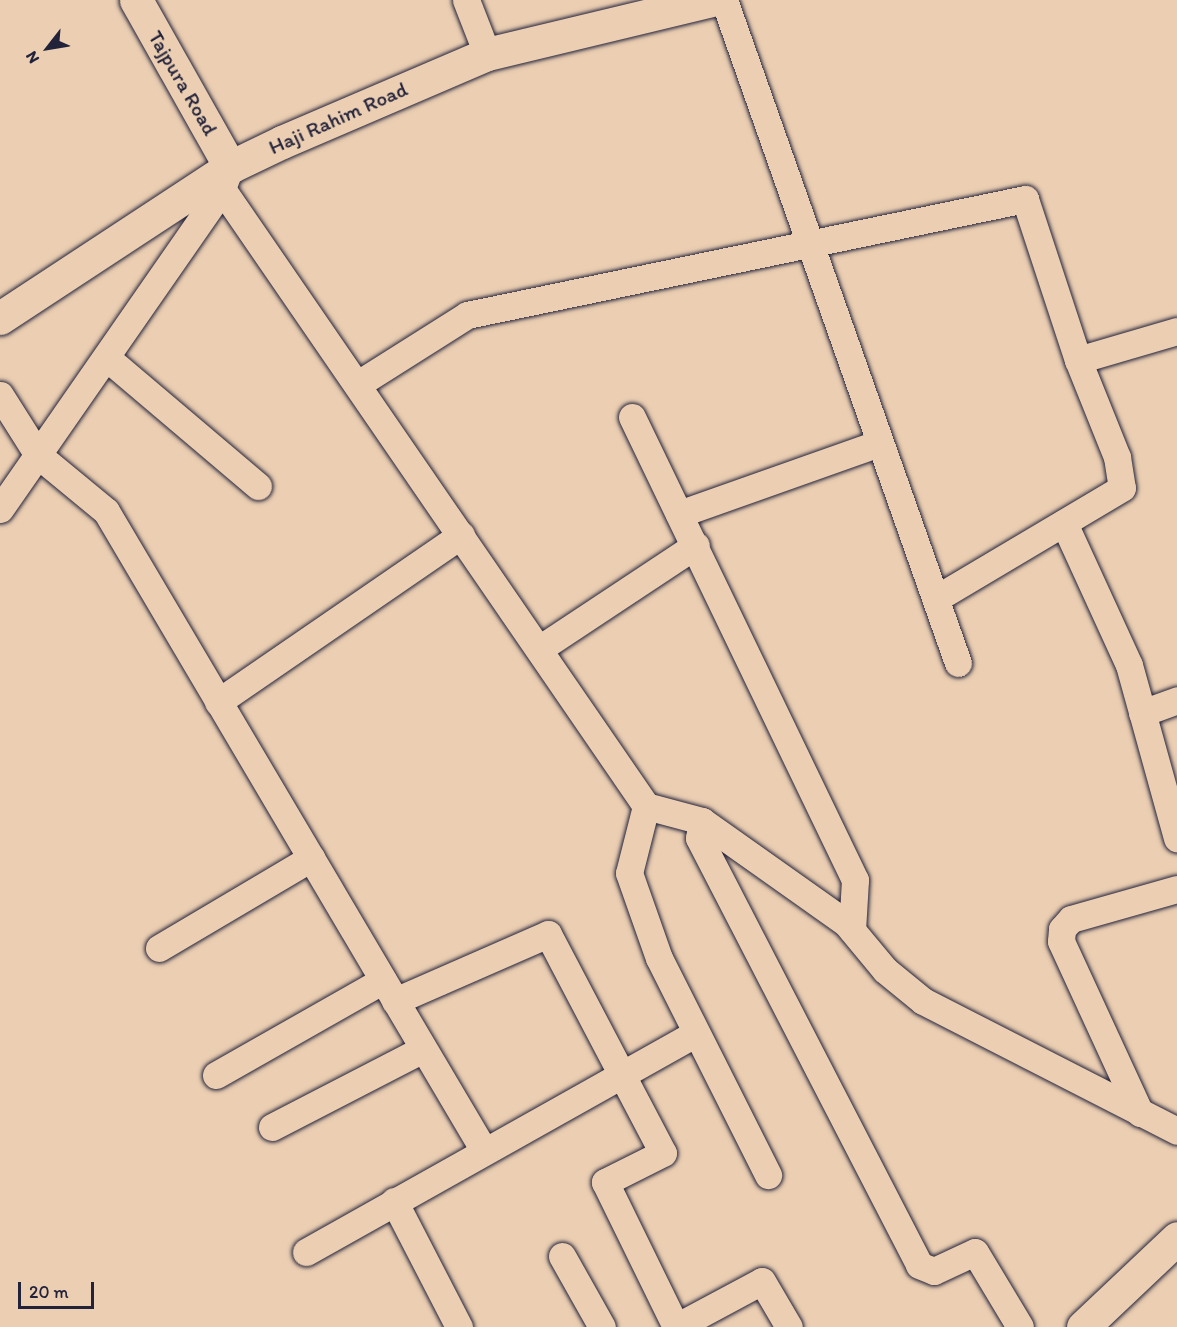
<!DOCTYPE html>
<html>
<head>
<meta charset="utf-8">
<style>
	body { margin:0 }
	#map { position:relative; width:1177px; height:1327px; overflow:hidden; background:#eccfb2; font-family:Itim,sans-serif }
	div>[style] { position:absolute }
	.roads { filter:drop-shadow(0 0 2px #22223b) drop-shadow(0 0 2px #22223b) }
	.minor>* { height:27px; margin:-13.5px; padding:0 13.5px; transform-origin:13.5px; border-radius:13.5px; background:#eccfb2 }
	.major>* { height:33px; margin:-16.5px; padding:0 16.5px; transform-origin:16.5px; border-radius:16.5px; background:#eccfb2 }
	span { translate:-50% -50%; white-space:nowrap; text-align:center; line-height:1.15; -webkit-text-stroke:5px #eccfb2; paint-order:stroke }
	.street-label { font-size:21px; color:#22223b }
	.north { position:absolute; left:18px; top:18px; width:60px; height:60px; -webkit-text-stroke:4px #eccfb2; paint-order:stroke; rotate:239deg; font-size:16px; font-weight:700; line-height:24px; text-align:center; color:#22223b }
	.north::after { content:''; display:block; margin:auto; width:21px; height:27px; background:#22223b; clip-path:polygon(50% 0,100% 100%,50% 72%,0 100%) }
	.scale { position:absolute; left:18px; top:1282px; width:76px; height:27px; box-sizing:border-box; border:3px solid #22223b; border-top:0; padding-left:8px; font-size:18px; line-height:21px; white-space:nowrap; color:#22223b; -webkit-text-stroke:4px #eccfb2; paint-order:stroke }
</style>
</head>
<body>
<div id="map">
	<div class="roads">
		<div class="minor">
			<i style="left:466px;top:0;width:58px;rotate:68.7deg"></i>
			<i style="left:724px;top:0;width:703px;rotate:70.56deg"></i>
			<i style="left:222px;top:189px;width:749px;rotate:55.5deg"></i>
			<i style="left:646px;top:806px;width:58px;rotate:15deg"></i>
			<i style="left:702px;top:821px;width:176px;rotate:35.3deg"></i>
			<i style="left:846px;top:923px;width:61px;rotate:50.3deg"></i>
			<i style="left:885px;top:970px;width:49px;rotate:39.2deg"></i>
			<i style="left:923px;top:1001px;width:285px;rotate:27.1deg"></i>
			<i style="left:107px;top:358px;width:198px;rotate:40.3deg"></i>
			<i style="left:1078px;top:360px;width:103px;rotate:-16.3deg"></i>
			<i style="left:358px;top:384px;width:129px;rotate:-32.3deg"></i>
			<i style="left:467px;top:315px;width:570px;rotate:-11.74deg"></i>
			<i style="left:1025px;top:199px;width:169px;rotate:71.8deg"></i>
			<i style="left:1078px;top:360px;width:105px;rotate:68.1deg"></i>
			<i style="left:1117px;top:457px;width:31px;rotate:81deg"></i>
			<i style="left:1122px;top:488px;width:217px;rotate:149.3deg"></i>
			<i style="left:0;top:395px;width:71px;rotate:57.7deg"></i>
			<i style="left:38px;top:455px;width:88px;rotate:39.5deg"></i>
			<i style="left:106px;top:511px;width:741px;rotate:59.42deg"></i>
			<i style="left:632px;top:417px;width:514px;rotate:64.28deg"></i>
			<i style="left:855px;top:880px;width:50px;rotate:93.4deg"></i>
			<i style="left:0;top:509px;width:389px;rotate:-55.2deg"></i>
			<i style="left:222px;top:189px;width:15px;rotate:-70deg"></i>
			<i style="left:679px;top:514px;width:213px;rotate:-19.5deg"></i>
			<i style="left:1064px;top:523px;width:156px;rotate:65.4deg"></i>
			<i style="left:1129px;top:665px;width:180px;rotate:74.5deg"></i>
			<i style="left:539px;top:649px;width:188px;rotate:-33.5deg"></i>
			<i style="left:218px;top:702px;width:295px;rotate:-34.5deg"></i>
			<i style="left:1142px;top:713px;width:37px;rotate:-20deg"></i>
			<i style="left:646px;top:806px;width:69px;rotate:104.2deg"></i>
			<i style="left:629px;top:873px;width:90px;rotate:70.6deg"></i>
			<i style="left:659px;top:958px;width:243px;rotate:63.3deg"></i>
			<i style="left:702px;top:821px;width:17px;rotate:100deg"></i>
			<i style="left:699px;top:838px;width:480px;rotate:62.7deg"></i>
			<i style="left:919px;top:1265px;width:16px;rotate:22deg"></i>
			<i style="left:934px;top:1271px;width:45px;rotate:-24.9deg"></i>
			<i style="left:975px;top:1252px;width:87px;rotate:59deg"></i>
			<i style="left:159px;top:948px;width:177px;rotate:-30.6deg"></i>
			<i style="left:395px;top:1001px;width:167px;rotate:-23.6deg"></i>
			<i style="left:548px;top:934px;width:247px;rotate:62.3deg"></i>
			<i style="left:663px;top:1153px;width:65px;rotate:153.4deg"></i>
			<i style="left:605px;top:1182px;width:161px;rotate:63.9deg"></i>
			<i style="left:216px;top:1075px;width:192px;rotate:-29.6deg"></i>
			<i style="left:1140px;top:1113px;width:189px;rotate:-114.7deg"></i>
			<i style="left:1061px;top:941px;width:12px;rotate:-85deg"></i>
			<i style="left:1062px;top:929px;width:13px;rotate:-48deg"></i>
			<i style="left:1071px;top:919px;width:110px;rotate:-15.8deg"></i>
			<i style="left:272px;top:1127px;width:170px;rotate:-27.3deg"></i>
			<i style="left:394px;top:1201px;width:142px;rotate:62.7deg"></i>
			<i style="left:306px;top:1252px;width:447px;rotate:-29.3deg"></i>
			<i style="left:562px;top:1256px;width:81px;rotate:60.6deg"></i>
			<i style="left:678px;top:1326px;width:95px;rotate:-28.2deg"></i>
			<i style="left:762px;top:1281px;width:53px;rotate:59.6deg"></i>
		</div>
		<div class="major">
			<i style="left:136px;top:0;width:192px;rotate:60.6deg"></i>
			<i style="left:0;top:318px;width:275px;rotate:-33.3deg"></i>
			<i style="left:230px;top:167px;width:58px;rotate:-25.7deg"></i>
			<i style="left:282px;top:142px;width:223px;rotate:-23.2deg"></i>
			<i style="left:487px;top:54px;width:231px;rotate:-13.5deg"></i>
			<i style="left:1083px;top:1327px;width:129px;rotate:-43.4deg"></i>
		</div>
	</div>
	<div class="street-label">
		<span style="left:183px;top:83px;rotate:60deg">Tajpura Road</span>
		<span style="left:338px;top:118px;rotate:-24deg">Haji Rahim Road</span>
	</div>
	<div class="north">N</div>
	<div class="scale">20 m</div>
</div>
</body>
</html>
